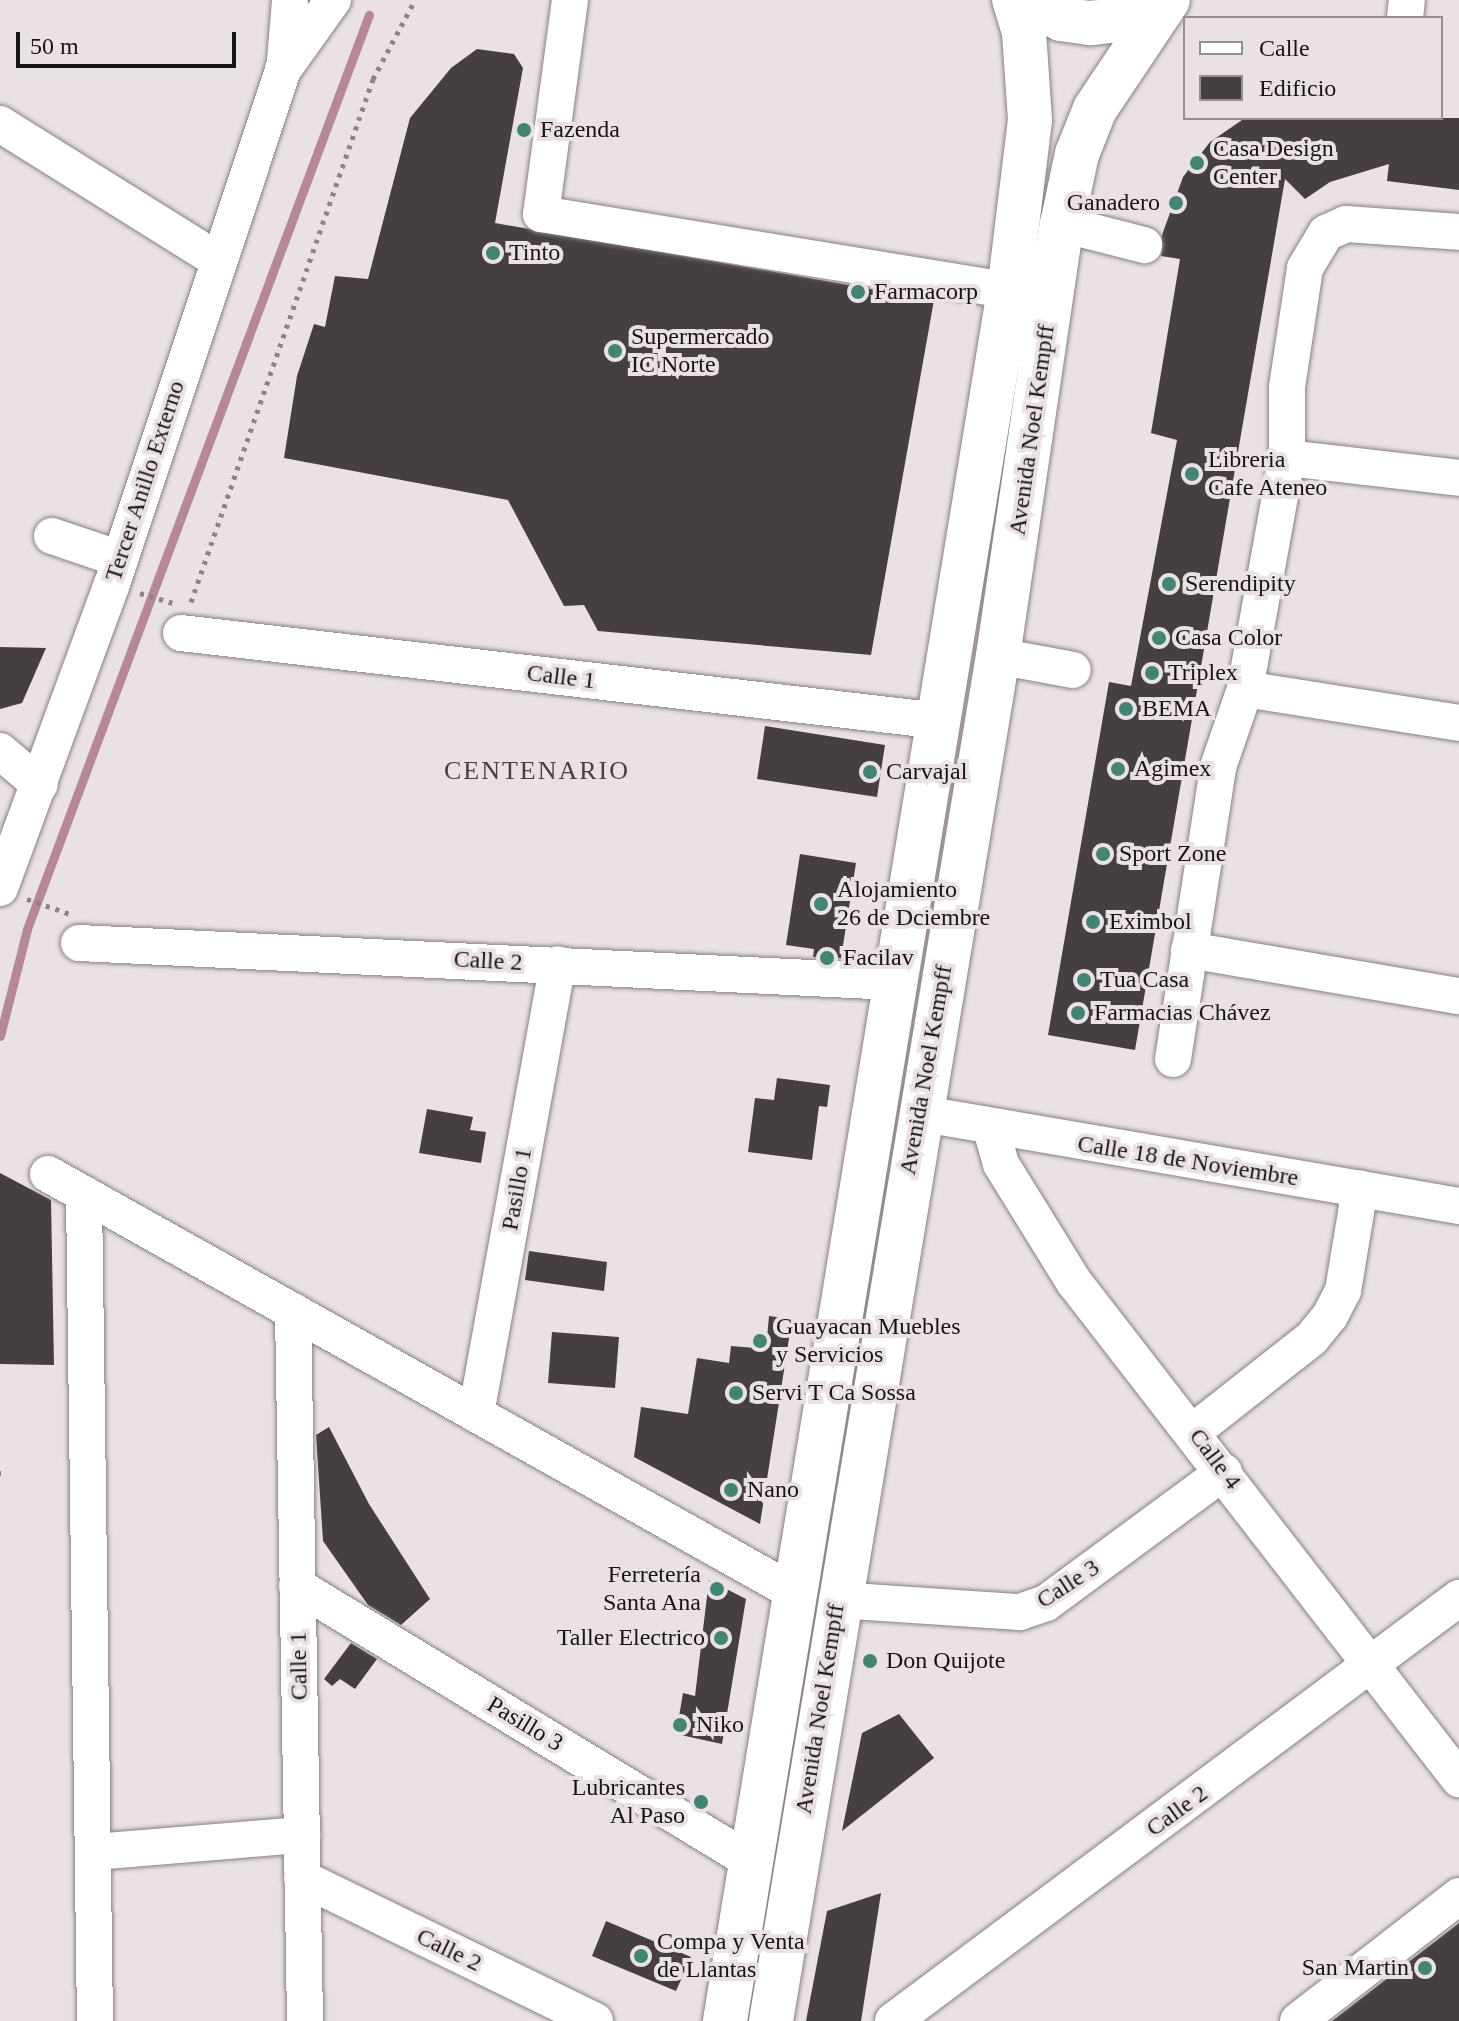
<!DOCTYPE html>
<html>
<head>
<meta charset="utf-8">
<style>
	body { margin:0 }
	#map { position:relative; width:1459px; height:2021px; overflow:hidden; background:#eae1e4; font-family:"Times New Roman",serif }
	div>[style] { position:absolute }
	.stream>* { height:9px; margin:-4.5px; padding:0 4.5px; transform-origin:4.5px; border-radius:4.5px; background:#b58797 }
	.building>* { inset:0; background:#453f41 }
	.path>* { height:5px; margin-top:-2.5px; transform-origin:0; background:repeating-linear-gradient(90deg,#8c8588 0 4px,transparent 0 10px) }
	.roads { filter:drop-shadow(0 0 2px #888082) drop-shadow(0 0 2px #888082) }
	.minor>* { height:36px; margin:-18px; padding:0 18px; transform-origin:18px; border-radius:18px; background:#fff }
	.major>* { height:44px; margin:-22px; padding:0 22px; transform-origin:22px; border-radius:22px; background:#fff }
	.dots>* { width:22px; height:22px; translate:-50% -50%; box-sizing:border-box; border:4px solid #eae1e4; border-radius:50% }
	span { translate:-50% -50%; white-space:nowrap; text-align:center; line-height:1.15; -webkit-text-stroke:8px #eae1e4; paint-order:stroke }
	.poi-label { font-size:24px; color:#171415 }
	.left { translate:0 -50%; text-align:left }
	.right { translate:-100% -50%; text-align:right }
	.street-label { font-size:24px; color:#171415 }
	.neighbourhood-label { font-size:26px; color:#474043; letter-spacing:2px }
	.legend { position:absolute; left:1183px; top:16px; width:260px; height:104px; box-sizing:border-box; background:#eae1e4; border:2px solid #968f91; margin:0; padding:10px 14px; list-style:none; font-size:24px; color:#171415 }
	.legend li { display:flex; align-items:center; gap:16px; height:40px }
	.legend b { width:40px; border:2px solid #968f91 }
	.scale { position:absolute; left:16px; top:32px; width:220px; height:36px; box-sizing:border-box; border:4px solid #171415; border-top:0; padding-left:10px; font-size:24px; line-height:28px; white-space:nowrap; color:#171415; -webkit-text-stroke:6px #eae1e4; paint-order:stroke }
</style>
</head>
<body>
<div id="map">
	<div class="stream">
		<i style="left:0;top:1036px;width:110px;rotate:-75.8deg"></i>
		<i style="left:27px;top:929px;width:976px;rotate:-69.49deg"></i>
	</div>
	<div class="building">
		<i style="clip-path:polygon(477px 49px,514px 54px,523px 68px,495px 223px,934px 300px,871px 655px,598px 631px,584px 605px,564px 606px,508px 500px,284px 458px,297px 376px,314px 324px,325px 327px,335px 276px,368px 279px,410px 118px,451px 68px)"></i>
		<i style="clip-path:polygon(1245px 118px,1459px 118px,1459px 190px,1387px 181px,1389px 164px,1330px 182px,1305px 199px,1285px 179px,1135px 1050px,1048px 1035px,1109px 682px,1131px 686px,1177px 440px,1151px 433px,1180px 259px,1161px 256px,1162px 235px,1183px 177px,1210px 142px)"></i>
		<i style="clip-path:polygon(0 647px,46px 648px,22px 703px,0 709px)"></i>
		<i style="clip-path:polygon(765px 726px,885px 745px,877px 797px,757px 779px)"></i>
		<i style="clip-path:polygon(800px 854px,856px 863px,841px 958px,813px 957px,814px 949px,786px 945px)"></i>
		<i style="clip-path:polygon(777px 1078px,830px 1085px,827px 1107px,819px 1106px,812px 1160px,748px 1152px,755px 1098px,774px 1100px)"></i>
		<i style="clip-path:polygon(427px 1109px,473px 1117px,470px 1130px,486px 1132px,481px 1163px,419px 1153px)"></i>
		<i style="clip-path:polygon(0 1173px,51px 1200px,54px 1365px,0 1364px)"></i>
		<i style="clip-path:polygon(529px 1251px,607px 1262px,604px 1291px,525px 1280px)"></i>
		<i style="clip-path:polygon(769px 1316px,792px 1319px,760px 1524px,634px 1457px,641px 1407px,688px 1414px,697px 1358px,729px 1363px,731px 1346px,766px 1349px)"></i>
		<i style="clip-path:polygon(552px 1332px,619px 1337px,615px 1388px,548px 1383px)"></i>
		<i style="clip-path:polygon(329px 1427px,369px 1504px,430px 1599px,401px 1625px,368px 1605px,323px 1541px,316px 1435px)"></i>
		<i style="clip-path:polygon(709px 1580px,746px 1599px,722px 1744px,676px 1734px,683px 1693px,695px 1696px)"></i>
		<i style="clip-path:polygon(351px 1643px,377px 1659px,355px 1689px,340px 1679px,332px 1686px,324px 1679px)"></i>
		<i style="clip-path:polygon(899px 1714px,934px 1758px,842px 1831px,862px 1733px)"></i>
		<i style="clip-path:polygon(881px 1893px,861px 2021px,806px 2021px,827px 1911px)"></i>
		<i style="clip-path:polygon(606px 1921px,691px 1957px,676px 1991px,592px 1956px)"></i>
		<i style="clip-path:polygon(1459px 1923px,1459px 2021px,1332px 2021px)"></i>
	</div>
	<div class="path">
		<i style="left:140px;top:593px;width:34px;rotate:17deg"></i>
		<i style="left:191px;top:602px;width:554px;rotate:-70.81deg"></i>
		<i style="left:373px;top:79px;width:89px;rotate:-62deg"></i>
		<i style="left:27px;top:899px;width:46px;rotate:19.2deg"></i>
		<i style="left:0;top:1473px;width:1px"></i>
	</div>
	<div class="roads">
		<div class="minor">
			<i style="left:570px;top:0;width:216px;rotate:97.7deg"></i>
			<i style="left:541px;top:214px;width:474px;rotate:9.3deg"></i>
			<i style="left:1405px;top:18px;width:18px;rotate:-84deg"></i>
			<i style="left:285px;top:61px;width:61px;rotate:-85.3deg"></i>
			<i style="left:0;top:124px;width:257px;rotate:32deg"></i>
			<i style="left:1062px;top:224px;width:85px;rotate:14.4deg"></i>
			<i style="left:1287px;top:458px;width:173px;rotate:6.6deg"></i>
			<i style="left:52px;top:536px;width:72px;rotate:18.7deg"></i>
			<i style="left:181px;top:633px;width:764px;rotate:6.61deg"></i>
			<i style="left:998px;top:656px;width:76px;rotate:10.6deg"></i>
			<i style="left:1245px;top:689px;width:217px;rotate:9deg"></i>
			<i style="left:0;top:751px;width:52px;rotate:40.4deg"></i>
			<i style="left:0;top:888px;width:324px;rotate:-69.8deg"></i>
			<i style="left:112px;top:584px;width:542px;rotate:-71.6deg"></i>
			<i style="left:283px;top:70px;width:86px;rotate:-54.5deg"></i>
			<i style="left:79px;top:943px;width:817px;rotate:2.74deg"></i>
			<i style="left:1189px;top:950px;width:274px;rotate:9.7deg"></i>
			<i style="left:1173px;top:1059px;width:295px;rotate:-81.2deg"></i>
			<i style="left:1218px;top:767px;width:83px;rotate:-70.9deg"></i>
			<i style="left:1245px;top:689px;width:235px;rotate:-79.7deg"></i>
			<i style="left:1287px;top:458px;width:71px;rotate:-90deg"></i>
			<i style="left:1287px;top:387px;width:120px;rotate:-81.4deg"></i>
			<i style="left:1305px;top:268px;width:41px;rotate:-59deg"></i>
			<i style="left:1326px;top:233px;width:22px;rotate:-24deg"></i>
			<i style="left:1346px;top:224px;width:113px;rotate:4deg"></i>
			<i style="left:918px;top:1113px;width:549px;rotate:9.75deg"></i>
			<i style="left:991px;top:1129px;width:36px;rotate:74deg"></i>
			<i style="left:1001px;top:1164px;width:139px;rotate:58.3deg"></i>
			<i style="left:1074px;top:1282px;width:629px;rotate:52.24deg"></i>
			<i style="left:48px;top:1174px;width:859px;rotate:29.28deg"></i>
			<i style="left:84px;top:1194px;width:827px;rotate:89.24deg"></i>
			<i style="left:293px;top:1311px;width:710px;rotate:89.03deg"></i>
			<i style="left:476px;top:1414px;width:457px;rotate:-79.7deg"></i>
			<i style="left:1194px;top:1431px;width:150px;rotate:-38.2deg"></i>
			<i style="left:1312px;top:1338px;width:28px;rotate:-51deg"></i>
			<i style="left:1330px;top:1316px;width:28px;rotate:-63deg"></i>
			<i style="left:1343px;top:1291px;width:104px;rotate:-80.6deg"></i>
			<i style="left:297px;top:1586px;width:532px;rotate:31.24deg"></i>
			<i style="left:837px;top:1600px;width:183px;rotate:3.8deg"></i>
			<i style="left:1020px;top:1612px;width:28px;rotate:-19deg"></i>
			<i style="left:1046px;top:1603px;width:221px;rotate:-36.4deg"></i>
			<i style="left:94px;top:1852px;width:209px;rotate:-4.7deg"></i>
			<i style="left:302px;top:1878px;width:326px;rotate:26deg"></i>
			<i style="left:893px;top:2021px;width:707px;rotate:-36.77deg"></i>
			<i style="left:1298px;top:2021px;width:204px;rotate:-37.8deg"></i>
		</div>
		<div class="major">
			<i style="left:1025px;top:0;width:41px;rotate:27.8deg"></i>
			<i style="left:1061px;top:19px;width:30px;rotate:8deg"></i>
			<i style="left:1091px;top:23px;width:30px;rotate:-6deg"></i>
			<i style="left:1121px;top:20px;width:47px;rotate:-25.5deg"></i>
			<i style="left:725px;top:2021px;width:1753px;rotate:-80.68deg"></i>
			<i style="left:1009px;top:291px;width:172px;rotate:-83deg"></i>
			<i style="left:1030px;top:120px;width:88px;rotate:-93.9deg"></i>
			<i style="left:1024px;top:32px;width:34px;rotate:-107deg"></i>
			<i style="left:771px;top:2021px;width:1384px;rotate:-80.56deg"></i>
			<i style="left:998px;top:656px;width:437px;rotate:-81.6deg"></i>
			<i style="left:1062px;top:224px;width:72px;rotate:-77.9deg"></i>
			<i style="left:1077px;top:154px;width:48px;rotate:-68.2deg"></i>
			<i style="left:1095px;top:109px;width:131px;rotate:-56.2deg"></i>
		</div>
	</div>
	<div class="dots">
		<i style="left:524px;top:130px;background:#438575"></i>
		<i style="left:1197px;top:163px;background:#438575"></i>
		<i style="left:1176px;top:203px;background:#438575"></i>
		<i style="left:493px;top:253px;background:#438575"></i>
		<i style="left:858px;top:292px;background:#438575"></i>
		<i style="left:615px;top:351px;background:#438575"></i>
		<i style="left:1192px;top:474px;background:#438575"></i>
		<i style="left:1169px;top:584px;background:#438575"></i>
		<i style="left:1159px;top:638px;background:#438575"></i>
		<i style="left:1152px;top:673px;background:#438575"></i>
		<i style="left:1126px;top:709px;background:#438575"></i>
		<i style="left:1118px;top:769px;background:#438575"></i>
		<i style="left:870px;top:772px;background:#438575"></i>
		<i style="left:1103px;top:854px;background:#438575"></i>
		<i style="left:821px;top:904px;background:#438575"></i>
		<i style="left:1093px;top:922px;background:#438575"></i>
		<i style="left:827px;top:958px;background:#438575"></i>
		<i style="left:1084px;top:980px;background:#438575"></i>
		<i style="left:1078px;top:1013px;background:#438575"></i>
		<i style="left:760px;top:1341px;background:#438575"></i>
		<i style="left:736px;top:1393px;background:#438575"></i>
		<i style="left:731px;top:1490px;background:#438575"></i>
		<i style="left:717px;top:1589px;background:#438575"></i>
		<i style="left:721px;top:1638px;background:#438575"></i>
		<i style="left:870px;top:1661px;background:#438575"></i>
		<i style="left:680px;top:1725px;background:#438575"></i>
		<i style="left:701px;top:1802px;background:#438575"></i>
		<i style="left:641px;top:1956px;background:#438575"></i>
		<i style="left:1425px;top:1968px;background:#438575"></i>
	</div>
	<div class="poi-label">
		<span class="left" style="left:540px;top:130px">Fazenda</span>
		<span class="left" style="left:1213px;top:163px">Casa Design<br>Center</span>
		<span class="right" style="left:1160px;top:203px">Ganadero</span>
		<span class="left" style="left:509px;top:253px">Tinto</span>
		<span class="left" style="left:874px;top:292px">Farmacorp</span>
		<span class="left" style="left:631px;top:351px">Supermercado<br>IC Norte</span>
		<span class="left" style="left:1208px;top:474px">Libreria<br>Cafe Ateneo</span>
		<span class="left" style="left:1185px;top:584px">Serendipity</span>
		<span class="left" style="left:1175px;top:638px">Casa Color</span>
		<span class="left" style="left:1168px;top:673px">Triplex</span>
		<span class="left" style="left:1142px;top:709px">BEMA</span>
		<span class="left" style="left:1134px;top:769px">Agimex</span>
		<span class="left" style="left:886px;top:772px">Carvajal</span>
		<span class="left" style="left:1119px;top:854px">Sport Zone</span>
		<span class="left" style="left:837px;top:904px">Alojamiento<br>26 de Dciembre</span>
		<span class="left" style="left:1109px;top:922px">Eximbol</span>
		<span class="left" style="left:843px;top:958px">Facilav</span>
		<span class="left" style="left:1100px;top:980px">Tua Casa</span>
		<span class="left" style="left:1094px;top:1013px">Farmacias Chávez</span>
		<span class="left" style="left:776px;top:1341px">Guayacan Muebles<br>y Servicios</span>
		<span class="left" style="left:752px;top:1393px">Servi T Ca Sossa</span>
		<span class="left" style="left:747px;top:1490px">Nano</span>
		<span class="right" style="left:701px;top:1589px">Ferretería<br>Santa Ana</span>
		<span class="right" style="left:705px;top:1638px">Taller Electrico</span>
		<span class="left" style="left:886px;top:1661px">Don Quijote</span>
		<span class="left" style="left:696px;top:1725px">Niko</span>
		<span class="right" style="left:685px;top:1802px">Lubricantes<br>Al Paso</span>
		<span class="left" style="left:657px;top:1956px">Compa y Venta<br>de Llantas</span>
		<span class="right" style="left:1409px;top:1968px">San Martin</span>
	</div>
	<div class="street-label">
		<span style="left:1032px;top:430px;rotate:-82deg">Avenida Noel Kempff</span>
		<span style="left:145px;top:481px;rotate:-72deg">Tercer Anillo Externo</span>
		<span style="left:561px;top:677px;rotate:7deg">Calle 1</span>
		<span style="left:488px;top:961px;rotate:3deg">Calle 2</span>
		<span style="left:926px;top:1070px;rotate:-80deg">Avenida Noel Kempff</span>
		<span style="left:1188px;top:1161px;rotate:9deg">Calle 18 de Noviembre</span>
		<span style="left:517px;top:1189px;rotate:-80deg">Pasillo 1</span>
		<span style="left:1215px;top:1459px;rotate:53deg">Calle 4</span>
		<span style="left:1068px;top:1584px;rotate:-33deg">Calle 3</span>
		<span style="left:299px;top:1666px;rotate:-91deg">Calle 1</span>
		<span style="left:820px;top:1709px;rotate:-81deg">Avenida Noel Kempff</span>
		<span style="left:525px;top:1724px;rotate:31deg">Pasillo 3</span>
		<span style="left:1177px;top:1811px;rotate:-36deg">Calle 2</span>
		<span style="left:449px;top:1950px;rotate:26deg">Calle 2</span>
	</div>
	<div class="neighbourhood-label">
		<span style="left:537px;top:771px">CENTENARIO</span>
	</div>
	<ul class="legend">
	<li><b style="height:10px;background:#fff"></b>Calle</li>
	<li><b style="height:22px;background:#453f41"></b>Edificio</li>
	</ul>
	<div class="scale">50 m</div>
</div>
</body>
</html>
